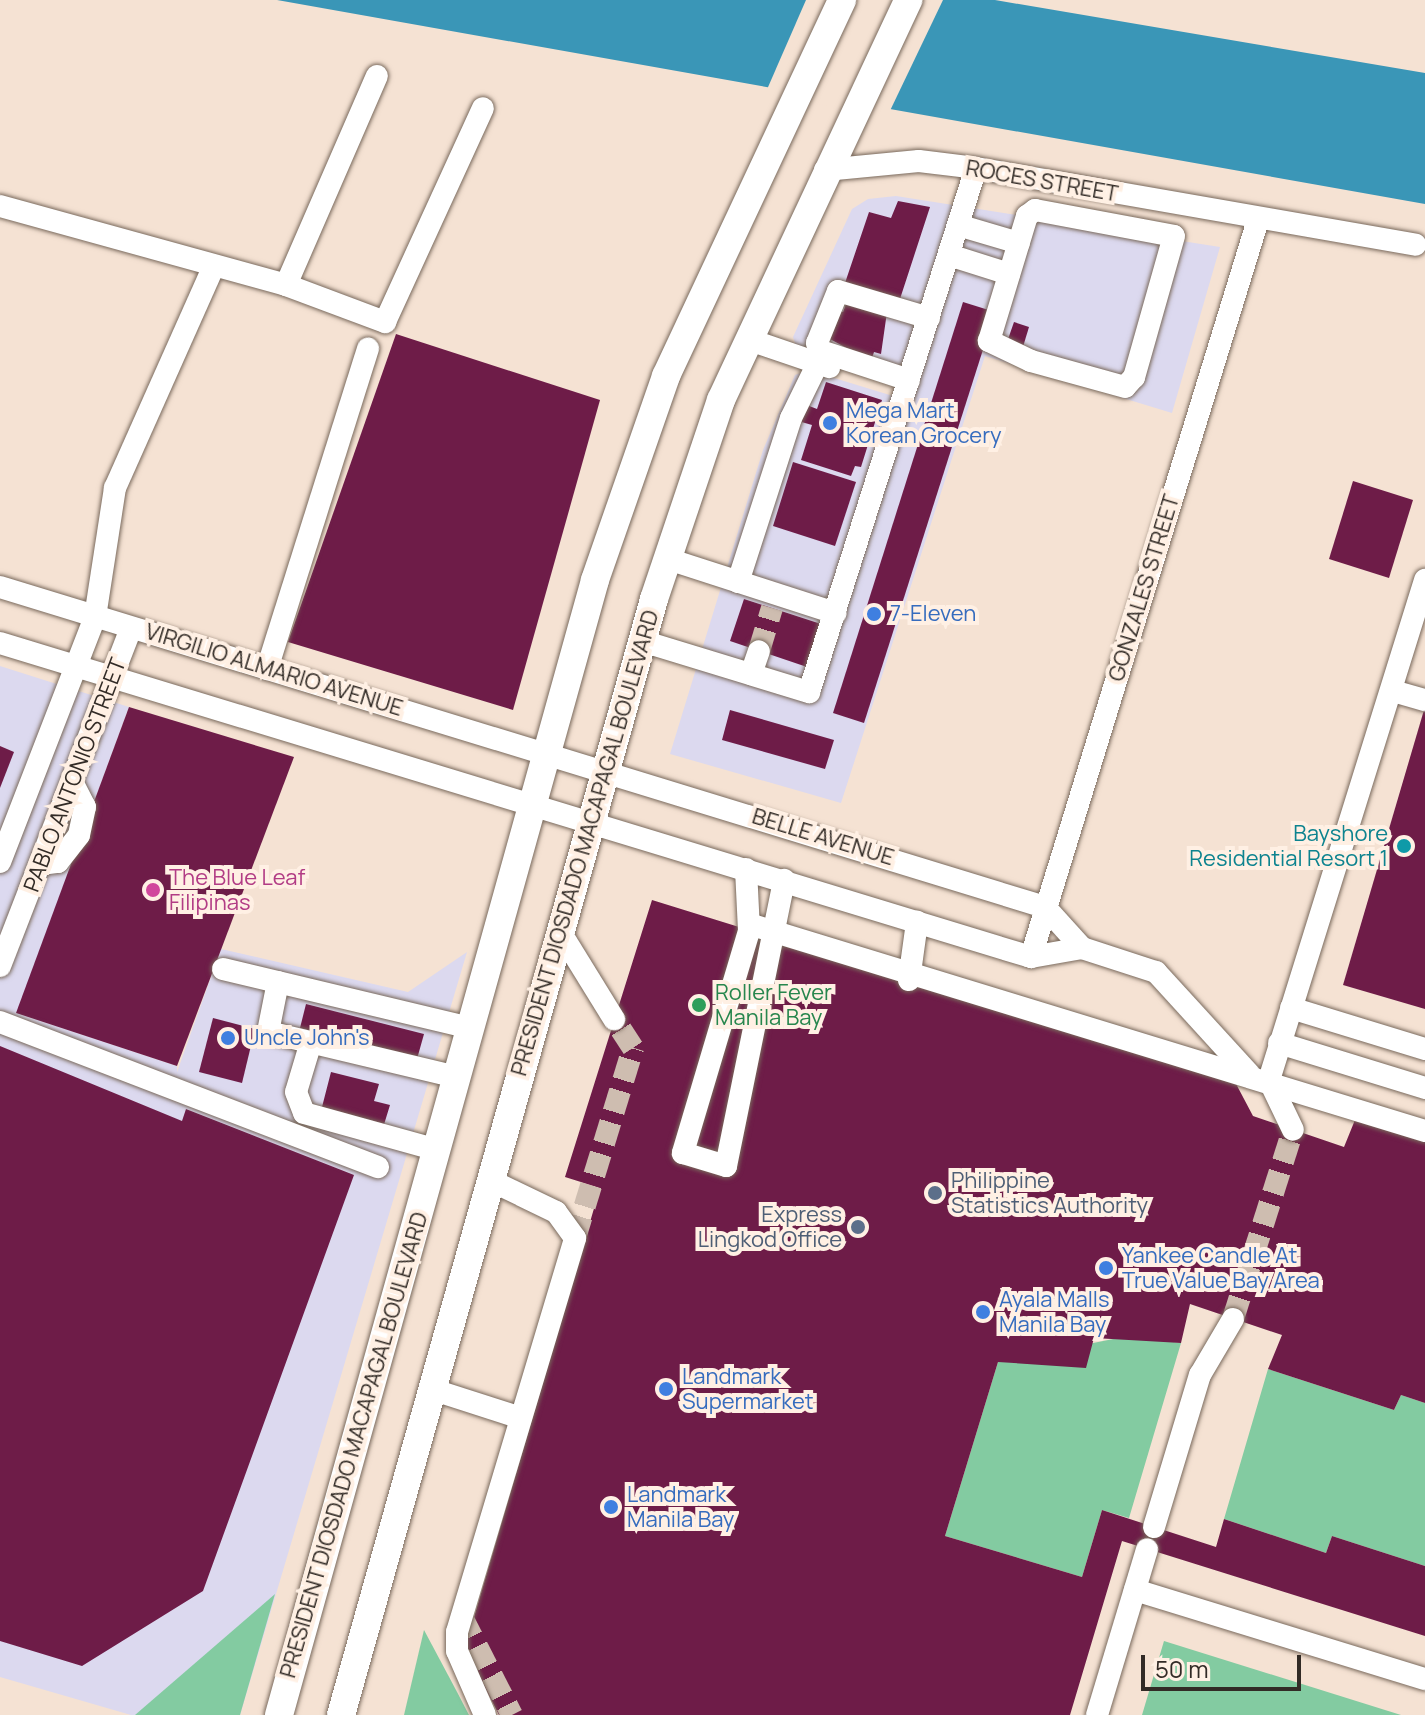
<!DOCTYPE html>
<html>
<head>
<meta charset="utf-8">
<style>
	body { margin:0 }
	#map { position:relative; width:1425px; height:1715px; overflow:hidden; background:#f5e2d3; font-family:Manrope,sans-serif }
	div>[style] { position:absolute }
	.commercial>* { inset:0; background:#dcd9ef }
	.green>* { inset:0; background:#83cba1 }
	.water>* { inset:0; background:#3a96b7 }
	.pier>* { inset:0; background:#f5e2d3 }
	.building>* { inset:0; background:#6e1c48 }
	.minor-tunnel>* { height:22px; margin-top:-11px; transform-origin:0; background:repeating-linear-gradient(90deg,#cebdb0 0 22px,transparent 0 33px) }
	.roads { filter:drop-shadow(0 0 2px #79695c) drop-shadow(0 0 2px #79695c) }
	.minor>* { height:22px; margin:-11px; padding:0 11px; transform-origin:11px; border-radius:11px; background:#fff }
	.major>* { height:28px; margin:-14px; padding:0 14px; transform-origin:14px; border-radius:14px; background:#fff }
	.dots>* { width:22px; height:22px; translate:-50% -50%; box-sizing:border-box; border:4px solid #fff0e4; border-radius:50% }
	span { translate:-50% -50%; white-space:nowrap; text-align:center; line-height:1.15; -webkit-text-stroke:8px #fff0e4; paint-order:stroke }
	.street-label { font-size:22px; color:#322b26 }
	.shop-label { font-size:22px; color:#366cbe }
	.left { translate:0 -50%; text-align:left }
	.culture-label { font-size:22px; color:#0d838f }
	.right { translate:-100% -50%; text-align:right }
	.hotel-label { font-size:22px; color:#b23c85 }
	.leisure-label { font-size:22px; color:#27864d }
	.service-label { font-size:22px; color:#4e5e75 }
	.scale { position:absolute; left:1141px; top:1655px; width:160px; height:36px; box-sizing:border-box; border:4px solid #322b26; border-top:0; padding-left:10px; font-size:24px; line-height:28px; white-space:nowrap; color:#322b26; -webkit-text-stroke:6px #fff0e4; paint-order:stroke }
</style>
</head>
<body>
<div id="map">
	<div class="commercial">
		<i style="clip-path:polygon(896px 196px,1220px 247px,1172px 413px,985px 356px,841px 803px,670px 754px,763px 450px,795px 375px,808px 370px,893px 396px,897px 383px,797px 349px,793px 337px,852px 209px,868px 199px)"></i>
		<i style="clip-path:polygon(0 666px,129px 707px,17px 1013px,177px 1066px,177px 1072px,221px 949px,408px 992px,467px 952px,240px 1715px,131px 1715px,0 1677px)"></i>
	</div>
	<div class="green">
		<i style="clip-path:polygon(1128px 1336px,1181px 1343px,1129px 1518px,1102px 1510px,1082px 1577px,945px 1536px,998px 1362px)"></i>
		<i style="clip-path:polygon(1268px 1369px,1394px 1410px,1401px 1395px,1425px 1403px,1425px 1566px,1332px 1536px,1326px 1553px,1224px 1519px)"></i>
		<i style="clip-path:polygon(275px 1594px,240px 1715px,135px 1715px)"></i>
		<i style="clip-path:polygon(424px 1630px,456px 1690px,469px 1715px,404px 1715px)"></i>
		<i style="clip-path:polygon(1164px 1641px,1401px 1715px,1142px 1715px)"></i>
	</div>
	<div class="water">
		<i style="clip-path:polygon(277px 0,995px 0,1425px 73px,1425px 204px)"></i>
	</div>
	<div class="pier">
		<i style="clip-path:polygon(806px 0,943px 0,887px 117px,765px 94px)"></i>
	</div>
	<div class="building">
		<i style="clip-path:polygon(898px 201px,930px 207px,899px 302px,845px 283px,869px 212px,891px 218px)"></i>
		<i style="clip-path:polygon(848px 299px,887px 312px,881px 354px,874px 352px,871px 361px,826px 337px,835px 309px,843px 312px)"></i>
		<i style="clip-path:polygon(963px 302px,995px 312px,864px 723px,833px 713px)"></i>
		<i style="clip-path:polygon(1014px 322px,1029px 327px,1022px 350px,1006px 345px)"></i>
		<i style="clip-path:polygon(396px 334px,600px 400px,513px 710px,288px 642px)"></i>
		<i style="clip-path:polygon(826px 382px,882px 400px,861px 467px,855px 466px,851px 476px,801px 460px,812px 425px,798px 421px,804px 404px,817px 409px)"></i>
		<i style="clip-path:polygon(793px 462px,856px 482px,835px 546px,773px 526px)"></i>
		<i style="clip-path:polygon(1353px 481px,1413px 500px,1389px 578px,1329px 559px)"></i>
		<i style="clip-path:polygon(744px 599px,821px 624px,807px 667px,730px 641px)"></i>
		<i style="clip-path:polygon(129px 707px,294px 757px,177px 1066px,16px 1013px)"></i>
		<i style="clip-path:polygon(730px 710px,834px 740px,825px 769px,722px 740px)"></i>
		<i style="clip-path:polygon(1424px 710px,1425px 710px,1425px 1009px,1343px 985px)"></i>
		<i style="clip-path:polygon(0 746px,14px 752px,0 788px)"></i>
		<i style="clip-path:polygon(652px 900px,1234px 1080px,1253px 1116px,1344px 1147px,1357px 1115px,1425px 1139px,1425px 1403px,1401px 1395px,1394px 1410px,1268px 1369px,1282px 1335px,1190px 1304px,1181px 1343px,1094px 1338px,1086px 1368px,998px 1362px,945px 1536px,1082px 1577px,1102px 1510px,1216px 1547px,1224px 1519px,1326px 1553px,1332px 1536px,1425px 1566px,1425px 1636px,1122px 1541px,1070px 1715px,499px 1715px,465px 1648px,600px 1188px,565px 1177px)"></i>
		<i style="clip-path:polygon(306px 1004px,424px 1034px,417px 1059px,300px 1028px)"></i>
		<i style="clip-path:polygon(213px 1018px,255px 1029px,242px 1083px,199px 1072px)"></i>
		<i style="clip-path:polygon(0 1046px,182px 1121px,186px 1109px,354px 1175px,203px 1591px,82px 1666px,0 1641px)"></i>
		<i style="clip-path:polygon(331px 1072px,379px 1084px,374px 1101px,390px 1105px,382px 1131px,322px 1107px)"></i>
	</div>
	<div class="minor-tunnel">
		<i style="left:759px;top:651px;width:45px;rotate:-73.2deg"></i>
		<i style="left:575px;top:1238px;width:199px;rotate:-73deg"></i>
		<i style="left:633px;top:1048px;width:35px;rotate:-123deg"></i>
		<i style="left:1233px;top:1319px;width:198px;rotate:-72.4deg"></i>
		<i style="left:462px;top:1617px;width:110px;rotate:63deg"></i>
	</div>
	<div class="roads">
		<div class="minor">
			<i style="left:825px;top:170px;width:94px;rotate:-5.5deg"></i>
			<i style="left:919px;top:161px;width:57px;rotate:7deg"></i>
			<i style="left:976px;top:168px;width:446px;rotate:9.9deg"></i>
			<i style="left:0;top:206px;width:297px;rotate:15.4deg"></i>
			<i style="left:286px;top:285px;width:106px;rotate:20.5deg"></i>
			<i style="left:385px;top:322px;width:235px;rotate:-65.4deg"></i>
			<i style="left:1035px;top:210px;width:141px;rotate:10.6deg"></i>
			<i style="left:1174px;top:236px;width:147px;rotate:105.8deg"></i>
			<i style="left:1134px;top:377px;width:13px;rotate:132deg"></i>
			<i style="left:1125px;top:387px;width:98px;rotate:-164.5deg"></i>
			<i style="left:1031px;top:361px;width:47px;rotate:-154.5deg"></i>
			<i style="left:989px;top:341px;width:131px;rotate:-73.1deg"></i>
			<i style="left:1027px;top:216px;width:10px;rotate:-37deg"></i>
			<i style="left:968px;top:228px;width:53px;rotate:16.4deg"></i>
			<i style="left:949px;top:255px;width:63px;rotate:17.6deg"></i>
			<i style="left:286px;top:285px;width:228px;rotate:-66.5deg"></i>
			<i style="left:747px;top:339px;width:87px;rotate:18.9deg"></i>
			<i style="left:909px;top:380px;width:93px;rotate:-161.8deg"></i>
			<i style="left:821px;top:351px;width:9px;rotate:-117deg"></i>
			<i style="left:817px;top:343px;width:56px;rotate:-68deg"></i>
			<i style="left:838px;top:291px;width:95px;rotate:16.5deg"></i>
			<i style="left:668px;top:559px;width:176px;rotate:17.9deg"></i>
			<i style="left:738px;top:582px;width:172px;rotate:-72.1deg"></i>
			<i style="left:791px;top:418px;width:61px;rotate:-63.9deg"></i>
			<i style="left:0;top:587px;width:1093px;rotate:17.03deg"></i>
			<i style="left:1045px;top:907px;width:55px;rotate:47.9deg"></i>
			<i style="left:642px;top:641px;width:175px;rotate:17deg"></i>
			<i style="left:809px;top:692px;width:550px;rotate:-72.32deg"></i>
			<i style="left:0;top:643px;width:1078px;rotate:16.94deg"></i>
			<i style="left:1031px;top:957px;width:52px;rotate:-10deg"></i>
			<i style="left:1082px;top:948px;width:78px;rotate:18deg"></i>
			<i style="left:1156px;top:972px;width:138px;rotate:47.6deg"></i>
			<i style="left:267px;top:669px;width:336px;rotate:-72.5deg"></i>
			<i style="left:751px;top:674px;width:24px;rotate:-71deg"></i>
			<i style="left:1393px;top:691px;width:33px;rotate:16deg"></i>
			<i style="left:0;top:862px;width:263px;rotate:-68.8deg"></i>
			<i style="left:95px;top:617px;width:131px;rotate:-81.2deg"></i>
			<i style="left:115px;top:488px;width:241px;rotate:-66deg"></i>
			<i style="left:41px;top:864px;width:17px;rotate:-7deg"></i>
			<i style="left:58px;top:862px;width:34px;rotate:-52deg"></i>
			<i style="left:79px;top:835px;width:29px;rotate:-78deg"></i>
			<i style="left:85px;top:807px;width:29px;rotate:-117deg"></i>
			<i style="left:746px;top:869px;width:62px;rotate:87.2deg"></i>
			<i style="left:749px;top:931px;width:232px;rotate:106.6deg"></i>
			<i style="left:683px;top:1153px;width:45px;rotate:16.8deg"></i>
			<i style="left:726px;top:1166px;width:292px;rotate:-78.5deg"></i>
			<i style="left:749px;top:924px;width:707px;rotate:17.03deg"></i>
			<i style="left:559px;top:930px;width:105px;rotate:58.3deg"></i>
			<i style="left:1031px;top:957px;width:771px;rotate:-72.88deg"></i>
			<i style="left:0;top:966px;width:362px;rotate:-68.8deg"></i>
			<i style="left:223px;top:969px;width:255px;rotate:13.4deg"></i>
			<i style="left:909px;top:980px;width:59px;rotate:-82.1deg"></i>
			<i style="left:278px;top:982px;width:51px;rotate:101.3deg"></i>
			<i style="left:268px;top:1032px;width:194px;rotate:13.4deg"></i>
			<i style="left:1291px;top:1008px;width:140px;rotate:17deg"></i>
			<i style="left:0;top:1022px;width:405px;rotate:21deg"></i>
			<i style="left:311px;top:1042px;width:52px;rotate:106.7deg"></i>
			<i style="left:296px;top:1092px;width:22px;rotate:69deg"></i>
			<i style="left:304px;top:1113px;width:138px;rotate:15.5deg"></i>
			<i style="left:1279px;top:1043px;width:153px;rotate:17.1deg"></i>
			<i style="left:1269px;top:1080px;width:524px;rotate:-72.67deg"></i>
			<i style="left:1269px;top:1080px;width:55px;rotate:64.4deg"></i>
			<i style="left:434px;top:1390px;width:91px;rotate:17.8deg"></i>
			<i style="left:1154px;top:1527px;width:159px;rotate:-73.2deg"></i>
			<i style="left:1200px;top:1375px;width:65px;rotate:-59.5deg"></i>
			<i style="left:1135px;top:1590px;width:303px;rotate:17.1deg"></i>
			<i style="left:485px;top:1715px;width:70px;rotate:-113.6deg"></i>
			<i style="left:457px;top:1651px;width:19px;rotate:-90deg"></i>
			<i style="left:457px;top:1632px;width:411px;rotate:-73.3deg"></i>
			<i style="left:575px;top:1238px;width:32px;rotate:-126deg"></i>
			<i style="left:556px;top:1212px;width:71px;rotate:-154.2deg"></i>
			<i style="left:1097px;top:1715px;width:173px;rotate:-73.2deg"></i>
		</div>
		<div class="major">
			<i style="left:279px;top:1715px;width:1178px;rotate:-74.44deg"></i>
			<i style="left:595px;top:580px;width:216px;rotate:-70.8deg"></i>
			<i style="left:666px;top:376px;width:415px;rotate:-64.9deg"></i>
			<i style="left:341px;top:1715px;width:1159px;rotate:-74.33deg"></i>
			<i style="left:654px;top:599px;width:210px;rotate:-71.4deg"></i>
			<i style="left:721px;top:400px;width:442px;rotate:-64.9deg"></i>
		</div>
	</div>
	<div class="dots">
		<i style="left:830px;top:423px;background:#3f7fe0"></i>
		<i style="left:874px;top:614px;background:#3f7fe0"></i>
		<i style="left:1404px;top:846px;background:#0f9aa8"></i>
		<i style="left:153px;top:890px;background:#d1479c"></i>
		<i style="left:699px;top:1005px;background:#2e9e5b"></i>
		<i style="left:228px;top:1038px;background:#3f7fe0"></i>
		<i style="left:935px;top:1193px;background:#5c6f8a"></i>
		<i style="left:858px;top:1227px;background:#5c6f8a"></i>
		<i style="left:1106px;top:1268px;background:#3f7fe0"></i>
		<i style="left:983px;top:1312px;background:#3f7fe0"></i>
		<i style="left:666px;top:1389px;background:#3f7fe0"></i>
		<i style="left:611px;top:1507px;background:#3f7fe0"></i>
	</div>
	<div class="street-label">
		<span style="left:1042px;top:181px;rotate:10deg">ROCES STREET</span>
		<span style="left:1144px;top:588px;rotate:-73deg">GONZALES STREET</span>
		<span style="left:274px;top:670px;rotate:17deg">VIRGILIO ALMARIO AVENUE</span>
		<span style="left:75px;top:775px;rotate:-69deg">PABLO ANTONIO STREET</span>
		<span style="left:823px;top:837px;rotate:17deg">BELLE AVENUE</span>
		<span style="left:585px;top:843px;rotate:-74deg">PRESIDENT DIOSDADO MACAPAGAL BOULEVARD</span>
		<span style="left:354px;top:1445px;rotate:-74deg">PRESIDENT DIOSDADO MACAPAGAL BOULEVARD</span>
	</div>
	<div class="shop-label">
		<span class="left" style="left:846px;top:423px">Mega Mart<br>Korean Grocery</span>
		<span class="left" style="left:890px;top:614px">7-Eleven</span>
		<span class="left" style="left:244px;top:1038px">Uncle John's</span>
		<span class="left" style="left:1122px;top:1268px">Yankee Candle At<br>True Value Bay Area</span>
		<span class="left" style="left:999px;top:1312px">Ayala Malls<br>Manila Bay</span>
		<span class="left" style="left:682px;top:1389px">Landmark<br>Supermarket</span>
		<span class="left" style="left:627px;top:1507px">Landmark<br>Manila Bay</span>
	</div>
	<div class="culture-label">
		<span class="right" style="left:1388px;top:846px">Bayshore<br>Residential Resort 1</span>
	</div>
	<div class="hotel-label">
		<span class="left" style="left:169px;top:890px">The Blue Leaf<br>Filipinas</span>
	</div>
	<div class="leisure-label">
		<span class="left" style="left:715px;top:1005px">Roller Fever<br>Manila Bay</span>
	</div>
	<div class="service-label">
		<span class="left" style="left:951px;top:1193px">Philippine<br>Statistics Authority</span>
		<span class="right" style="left:842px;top:1227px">Express<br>Lingkod Office</span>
	</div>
	<div class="scale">50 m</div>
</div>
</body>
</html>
